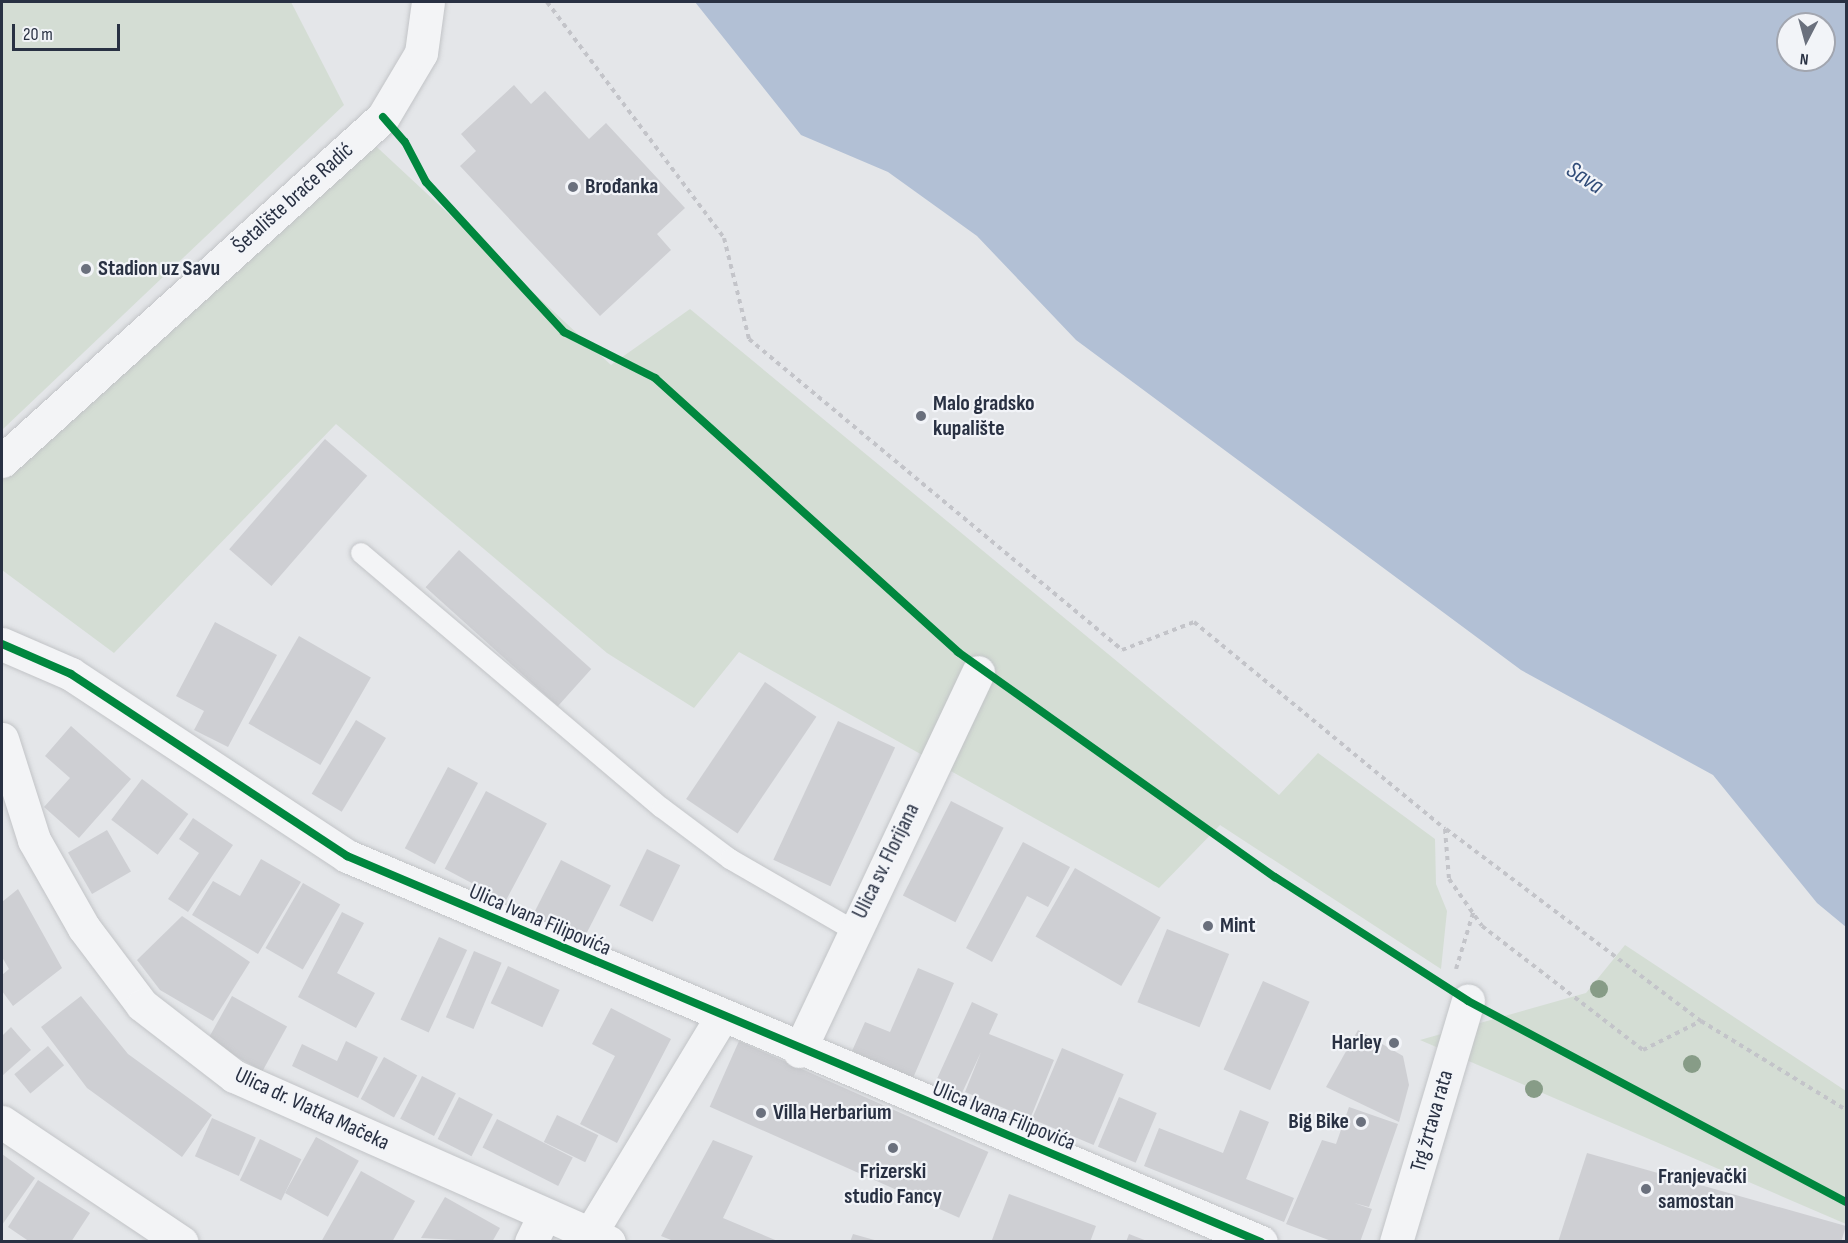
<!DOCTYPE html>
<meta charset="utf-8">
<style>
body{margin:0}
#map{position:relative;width:1848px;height:1243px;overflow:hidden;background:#e4e6e9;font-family:"Sofia Sans Condensed",sans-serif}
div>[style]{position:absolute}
.green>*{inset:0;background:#d4ddd4}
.water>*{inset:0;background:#b2c0d5}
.building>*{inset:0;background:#cecfd3;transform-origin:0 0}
.path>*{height:4px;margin-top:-2px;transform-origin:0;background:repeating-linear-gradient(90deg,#c3c4c9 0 4.5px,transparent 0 9px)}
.roads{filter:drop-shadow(0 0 2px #c2c4c7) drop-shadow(0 0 2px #c2c4c7)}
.lane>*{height:20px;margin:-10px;padding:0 10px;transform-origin:10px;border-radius:10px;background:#f3f4f6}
.street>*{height:33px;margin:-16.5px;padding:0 16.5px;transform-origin:16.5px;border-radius:16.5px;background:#f3f4f6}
.cycleway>*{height:8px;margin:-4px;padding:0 4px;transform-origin:4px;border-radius:4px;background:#00873e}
.trees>*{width:18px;height:18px;margin:-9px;border-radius:50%;background:#879c87}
.dots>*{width:16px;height:16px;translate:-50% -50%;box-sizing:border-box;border:3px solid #f2f4f8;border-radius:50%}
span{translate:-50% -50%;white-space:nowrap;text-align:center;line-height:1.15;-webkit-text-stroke:4.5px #f2f4f8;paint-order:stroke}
.poi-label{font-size:22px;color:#293143;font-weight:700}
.left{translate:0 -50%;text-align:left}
.right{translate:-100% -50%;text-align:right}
.street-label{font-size:22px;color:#293143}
.water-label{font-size:24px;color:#324d79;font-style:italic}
.frame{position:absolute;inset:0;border:3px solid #293143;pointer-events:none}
.north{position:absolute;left:1776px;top:12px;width:60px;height:60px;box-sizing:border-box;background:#f2f4f8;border:2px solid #a2a6b0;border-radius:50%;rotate:186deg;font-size:16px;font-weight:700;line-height:24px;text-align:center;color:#293143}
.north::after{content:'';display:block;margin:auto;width:21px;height:27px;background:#6a707d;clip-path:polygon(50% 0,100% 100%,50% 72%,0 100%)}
.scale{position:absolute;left:12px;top:24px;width:108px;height:27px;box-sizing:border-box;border:3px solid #293143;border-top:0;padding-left:8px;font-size:18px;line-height:21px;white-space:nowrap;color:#293143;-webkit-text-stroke:4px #f2f4f8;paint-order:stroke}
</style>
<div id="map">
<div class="green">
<i style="clip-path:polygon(2px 2px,291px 2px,344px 105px,2px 430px)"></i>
<i style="clip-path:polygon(365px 136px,611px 365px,690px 309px,1279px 795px,1318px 753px,1435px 839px,1436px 884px,1447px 911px,1441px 969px,1220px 825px,1159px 888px,739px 652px,694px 708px,607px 653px,336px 424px,114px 653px,2px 570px,2px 478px)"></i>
<i style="clip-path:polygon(1625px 945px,1846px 1091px,1846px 1224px,1420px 1040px,1586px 993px)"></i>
</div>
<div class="water">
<i style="clip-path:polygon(evenodd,695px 2px,1846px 2px,1846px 927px,1817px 903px,1713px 775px,1521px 670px,1076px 340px,977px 236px,888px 172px,801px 135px,695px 2px,1788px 24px,1824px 24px,1824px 60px,1788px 60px,1788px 24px)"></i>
</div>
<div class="building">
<i style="clip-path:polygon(514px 85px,531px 104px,545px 91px,589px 139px,606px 123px,685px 208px,657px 234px,671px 250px,600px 316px,460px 166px,476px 151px,461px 134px)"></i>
<i style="left:325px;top:439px;width:56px;height:146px;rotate:41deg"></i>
<i style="left:459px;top:550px;width:178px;height:50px;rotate:42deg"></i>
<i style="clip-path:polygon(215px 622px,277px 655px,228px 747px,194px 730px,204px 711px,176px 696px)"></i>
<i style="left:299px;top:636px;width:83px;height:101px;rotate:30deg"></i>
<i style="left:765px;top:682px;width:62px;height:141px;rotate:34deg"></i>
<i style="left:356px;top:720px;width:35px;height:86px;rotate:31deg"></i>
<i style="left:838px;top:721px;width:63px;height:153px;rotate:25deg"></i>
<i style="clip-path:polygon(71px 726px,131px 779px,79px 838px,44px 807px,70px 778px,45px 756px)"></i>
<i style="left:448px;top:767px;width:34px;height:92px;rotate:28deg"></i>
<i style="left:142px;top:779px;width:58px;height:51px;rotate:37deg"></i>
<i style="left:486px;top:791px;width:69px;height:88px;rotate:28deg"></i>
<i style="left:951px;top:801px;width:59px;height:106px;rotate:27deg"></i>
<i style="clip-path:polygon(193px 818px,233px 845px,188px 912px,168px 899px,199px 853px,179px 839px)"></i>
<i style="left:107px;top:830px;width:48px;height:45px;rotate:60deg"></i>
<i style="clip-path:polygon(1023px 842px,1070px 867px,1048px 907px,1027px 896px,992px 962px,966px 948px)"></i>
<i style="left:647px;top:849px;width:37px;height:63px;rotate:26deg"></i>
<i style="clip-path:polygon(261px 859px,301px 882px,258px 954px,192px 915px,213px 881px,240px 896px)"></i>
<i style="left:561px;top:860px;width:56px;height:64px;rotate:27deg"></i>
<i style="left:1075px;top:868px;width:99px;height:79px;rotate:30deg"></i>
<i style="left:303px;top:883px;width:43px;height:75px;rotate:30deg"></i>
<i style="clip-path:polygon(18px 889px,62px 968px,13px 1006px,2px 991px,2px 975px,9px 969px,2px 957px,2px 902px)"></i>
<i style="clip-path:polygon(342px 912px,364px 923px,337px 973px,375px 993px,356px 1028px,298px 997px)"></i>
<i style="clip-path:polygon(182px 916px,250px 962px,213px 1021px,160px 990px,137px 960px)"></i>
<i style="left:1167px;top:929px;width:67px;height:79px;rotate:22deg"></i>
<i style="left:439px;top:937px;width:31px;height:91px;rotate:25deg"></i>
<i style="left:474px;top:951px;width:30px;height:72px;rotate:23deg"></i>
<i style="left:508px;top:966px;width:57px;height:41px;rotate:25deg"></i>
<i style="clip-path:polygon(918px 968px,954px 983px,913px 1078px,852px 1051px,865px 1022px,890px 1032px)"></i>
<i style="left:1263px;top:981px;width:51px;height:97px;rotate:24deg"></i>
<i style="clip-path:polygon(81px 996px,128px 1054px,212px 1115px,182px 1157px,87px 1088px,41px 1027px)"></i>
<i style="left:232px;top:996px;width:63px;height:51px;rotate:29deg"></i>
<i style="clip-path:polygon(972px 1002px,998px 1014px,989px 1034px,1054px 1060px,1030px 1119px,965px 1092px,981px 1052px,962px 1093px,936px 1081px)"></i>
<i style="clip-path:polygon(611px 1008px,671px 1039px,617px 1143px,580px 1124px,615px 1056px,592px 1044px)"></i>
<i style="clip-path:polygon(11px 1027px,31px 1050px,2px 1076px,2px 1036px)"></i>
<i style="clip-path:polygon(1358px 1030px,1403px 1056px,1409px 1085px,1399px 1122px,1326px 1087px)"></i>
<i style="clip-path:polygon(346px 1041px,378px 1057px,358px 1098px,292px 1066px,302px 1044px,337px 1061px)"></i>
<i style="left:739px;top:1041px;width:273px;height:72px;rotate:24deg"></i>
<i style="left:48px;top:1046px;width:25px;height:44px;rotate:50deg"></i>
<i style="left:1062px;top:1048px;width:67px;height:77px;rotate:23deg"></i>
<i style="left:384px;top:1057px;width:38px;height:48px;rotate:29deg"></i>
<i style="left:422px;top:1076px;width:38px;height:48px;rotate:27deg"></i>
<i style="left:459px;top:1097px;width:38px;height:47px;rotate:27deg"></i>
<i style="left:1119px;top:1097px;width:41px;height:54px;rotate:23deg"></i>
<i style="clip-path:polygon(1349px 1107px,1398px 1124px,1369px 1207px,1354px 1203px,1372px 1209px,1360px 1242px,1334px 1242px,1286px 1224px,1322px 1140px,1336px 1144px)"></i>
<i style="clip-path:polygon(1240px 1110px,1269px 1122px,1246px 1179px,1294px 1198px,1284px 1222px,1144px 1166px,1159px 1128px,1223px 1153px)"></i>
<i style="left:557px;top:1115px;width:46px;height:30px;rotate:26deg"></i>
<i style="left:212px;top:1118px;width:48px;height:42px;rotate:24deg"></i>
<i style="left:497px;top:1119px;width:85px;height:32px;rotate:27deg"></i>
<i style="left:316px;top:1137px;width:49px;height:64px;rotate:29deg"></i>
<i style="left:260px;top:1139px;width:46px;height:46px;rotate:26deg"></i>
<i style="clip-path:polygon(713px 1140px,753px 1156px,723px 1218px,780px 1242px,676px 1242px,661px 1236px)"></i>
<i style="clip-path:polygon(1587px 1153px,1846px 1226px,1841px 1242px,1558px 1242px)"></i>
<i style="clip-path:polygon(2px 1154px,35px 1178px,2px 1225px)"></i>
<i style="clip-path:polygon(361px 1171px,415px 1201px,392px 1242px,321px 1242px)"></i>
<i style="clip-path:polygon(38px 1180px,90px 1213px,71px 1242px,30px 1242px,8px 1227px)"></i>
<i style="clip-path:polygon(1009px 1194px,1096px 1226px,1090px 1242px,992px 1240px)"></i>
<i style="clip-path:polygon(445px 1197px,500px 1228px,492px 1242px,421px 1238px)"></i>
<i style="clip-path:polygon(853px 1234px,878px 1241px,878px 1242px,850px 1242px)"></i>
<i style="clip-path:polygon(1129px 1234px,1147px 1241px,1147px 1242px,1126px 1242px)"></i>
</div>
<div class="path">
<i style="left:547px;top:2px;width:295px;rotate:53.1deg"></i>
<i style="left:724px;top:238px;width:104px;rotate:76.1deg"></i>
<i style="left:749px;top:339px;width:486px;rotate:39.8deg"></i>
<i style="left:1122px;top:650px;width:77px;rotate:-21.3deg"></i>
<i style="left:1194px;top:622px;width:325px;rotate:39.5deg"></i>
<i style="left:1445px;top:829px;width:50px;rotate:85.4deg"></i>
<i style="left:1449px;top:879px;width:57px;rotate:54.9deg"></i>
<i style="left:1482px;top:926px;width:203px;rotate:37.6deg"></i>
<i style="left:1643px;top:1050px;width:65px;rotate:-26.6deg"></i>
<i style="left:1701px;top:1021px;width:170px;rotate:31.5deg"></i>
<i style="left:1446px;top:829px;width:319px;rotate:37deg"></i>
<i style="left:1456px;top:969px;width:59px;rotate:-73.1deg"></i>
</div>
<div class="roads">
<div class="lane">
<i style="left:361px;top:553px;width:394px;rotate:40.3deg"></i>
<i style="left:662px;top:808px;width:85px;rotate:36.9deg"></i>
<i style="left:730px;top:859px;width:142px;rotate:30deg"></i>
</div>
<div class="street">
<i style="left:2px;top:461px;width:513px;rotate:-42.08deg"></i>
<i style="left:383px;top:117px;width:74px;rotate:-59.3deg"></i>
<i style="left:421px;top:53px;width:51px;rotate:-82.2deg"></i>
<i style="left:2px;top:644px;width:75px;rotate:23.5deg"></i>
<i style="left:71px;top:674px;width:331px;rotate:33.4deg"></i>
<i style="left:347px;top:856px;width:992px;rotate:22.9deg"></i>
<i style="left:2px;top:739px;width:106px;rotate:72.4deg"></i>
<i style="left:34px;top:840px;width:101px;rotate:60.4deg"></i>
<i style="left:84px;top:928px;width:96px;rotate:53deg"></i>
<i style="left:142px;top:1005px;width:116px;rotate:37.7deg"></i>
<i style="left:234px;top:1076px;width:410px;rotate:23.9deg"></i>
<i style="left:799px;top:1051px;width:419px;rotate:-64.7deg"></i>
<i style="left:2px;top:1122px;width:216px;rotate:33.8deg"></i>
<i style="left:590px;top:1234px;width:253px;rotate:-58.8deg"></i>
<i style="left:531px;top:1242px;width:30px;rotate:-64deg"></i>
<i style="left:1396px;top:1242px;width:252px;rotate:-73.4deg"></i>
</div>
</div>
<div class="cycleway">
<i style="left:383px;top:117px;width:33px;rotate:49deg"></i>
<i style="left:405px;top:142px;width:45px;rotate:62.3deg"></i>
<i style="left:426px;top:182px;width:204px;rotate:47.4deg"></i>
<i style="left:564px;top:332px;width:102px;rotate:26.8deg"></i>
<i style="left:655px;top:378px;width:409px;rotate:42.1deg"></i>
<i style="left:958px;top:652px;width:389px;rotate:35.4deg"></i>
<i style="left:1275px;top:877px;width:229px;rotate:32.7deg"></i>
<i style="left:1468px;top:1001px;width:428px;rotate:28deg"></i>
<i style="left:2px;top:644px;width:75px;rotate:23.5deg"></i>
<i style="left:71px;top:674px;width:331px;rotate:33.4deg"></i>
<i style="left:347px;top:856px;width:992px;rotate:22.9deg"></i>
</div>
<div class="trees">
<i style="left:1599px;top:989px"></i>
<i style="left:1692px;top:1064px"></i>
<i style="left:1534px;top:1089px"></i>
</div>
<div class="dots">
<i style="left:573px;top:187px;background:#6a707d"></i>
<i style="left:86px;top:269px;background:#6a707d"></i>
<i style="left:921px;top:416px;background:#6a707d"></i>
<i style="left:1208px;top:926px;background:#6a707d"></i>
<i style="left:1394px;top:1043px;background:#6a707d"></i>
<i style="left:761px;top:1113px;background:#6a707d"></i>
<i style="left:1361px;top:1122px;background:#6a707d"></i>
<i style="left:893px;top:1148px;background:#6a707d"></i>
<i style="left:1646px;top:1189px;background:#6a707d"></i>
</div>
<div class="poi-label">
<span class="left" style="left:585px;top:187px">Brođanka</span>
<span class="left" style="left:98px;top:269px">Stadion uz Savu</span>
<span class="left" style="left:933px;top:416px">Malo gradsko<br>kupalište</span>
<span class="left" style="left:1220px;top:926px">Mint</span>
<span class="right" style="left:1382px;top:1043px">Harley</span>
<span class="left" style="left:773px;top:1113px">Villa Herbarium</span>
<span class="right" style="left:1349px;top:1122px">Big Bike</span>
<span style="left:893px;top:1184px">Frizerski<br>studio Fancy</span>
<span class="left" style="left:1658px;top:1189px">Franjevački<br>samostan</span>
</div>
<div class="street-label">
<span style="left:293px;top:198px;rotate:-42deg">Šetalište braće Radić</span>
<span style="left:886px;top:861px;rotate:-64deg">Ulica sv. Florijana</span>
<span style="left:540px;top:920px;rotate:23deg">Ulica Ivana Filipovića</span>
<span style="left:312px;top:1109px;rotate:25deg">Ulica dr. Vlatka Mačeka</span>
<span style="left:1004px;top:1116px;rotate:22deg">Ulica Ivana Filipovića</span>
<span style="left:1432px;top:1121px;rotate:-74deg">Trg žrtava rata</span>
</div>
<div class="water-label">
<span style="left:1585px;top:178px;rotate:33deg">Sava</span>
</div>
<div class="frame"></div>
<div class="north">N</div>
<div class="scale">20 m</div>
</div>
